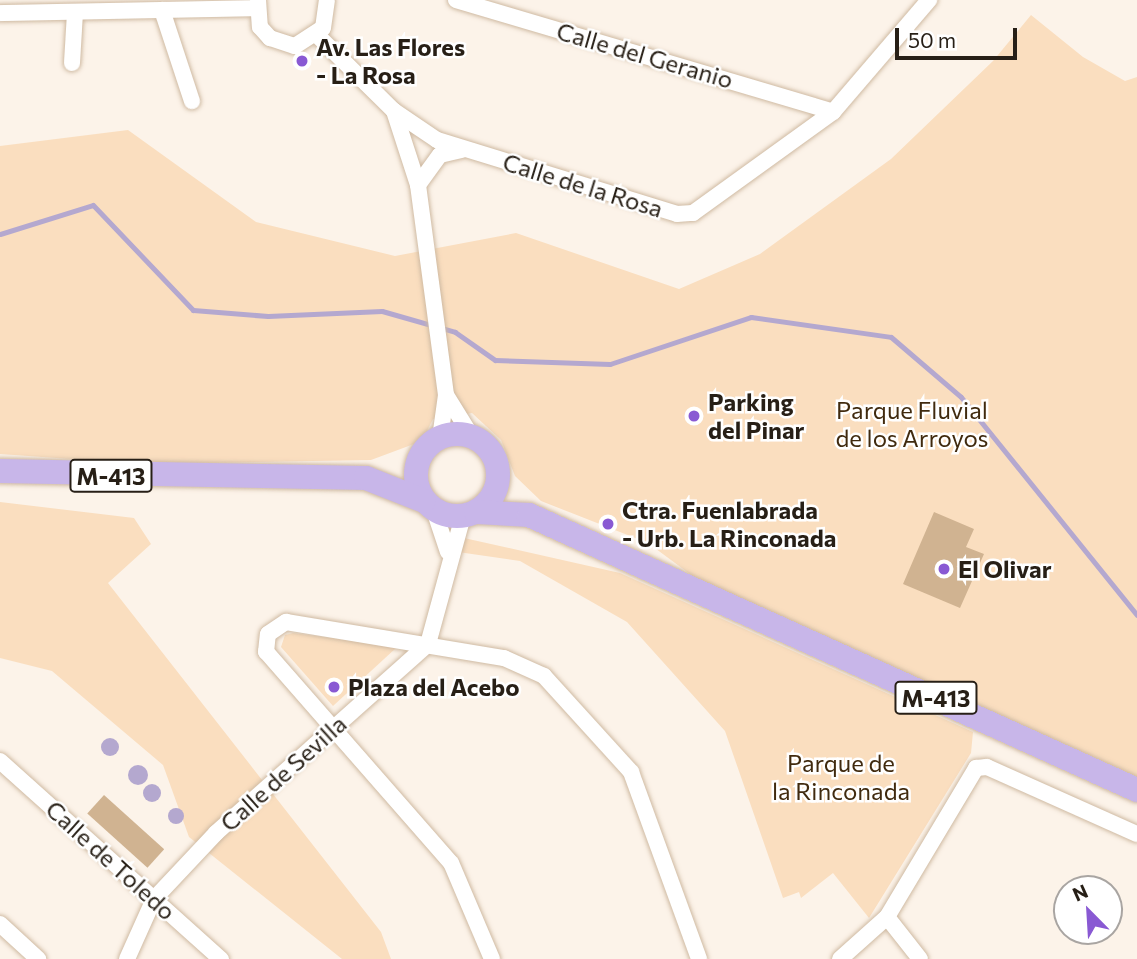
<!DOCTYPE html>
<style>
body{margin:0}
#map{position:relative;width:1137px;height:959px;overflow:hidden;background:#fcf3e9;font-family:Commissioner,sans-serif}
div>[style]{position:absolute}
.green>*{inset:0;background:#fadebf}
.water>*{inset:0;background:#b4a8cf}
.round{border-radius:50%}
.stream>*{height:5px;margin:-2.5px;padding:0 2.5px;transform-origin:2.5px;border-radius:2.5px;background:#b4a8cf}
.building>*{inset:0;background:#d0b391;transform-origin:0 0}
.roads{filter:drop-shadow(0 0 2px #cfbaa2) drop-shadow(0 0 2px #cfbaa2)}
.minor>*{height:16px;margin:-8px;padding:0 8px;transform-origin:8px;border-radius:8px;background:#fff}
.primary>*{height:24px;margin:-12px;padding:0 12px;transform-origin:12px;border-radius:12px;background:#c8b6e9}
.primary>.ring{margin:-12px;padding:0;box-sizing:content-box;background:none;border:24px solid #c8b6e9;border-radius:50%}
.dots>*{width:19px;height:19px;translate:-50% -50%;box-sizing:border-box;border:4px solid #fff;border-radius:50%}
span{translate:-50% -50%;white-space:nowrap;text-align:center;line-height:1.15;-webkit-text-stroke:5px #fff;paint-order:stroke}
.shield-label span{padding:2px 5px;background:#fff;border:2px solid;border-radius:5px;-webkit-text-stroke-width:0}
.shield-label{font-size:23px;color:#271f16;font-weight:700}
.poi-label{font-size:24px;color:#271f16;font-weight:700}
.left{translate:0 -50%;text-align:left}
.street-label{font-size:24px;color:#271f16}
.park-label{font-size:24px;color:#402a0e}
.north{position:absolute;left:1053px;top:875px;width:70px;height:70px;box-sizing:border-box;background:#fff;border:2px solid #a9a5a2;border-radius:50%;rotate:336deg;font-size:19px;font-weight:700;line-height:28px;text-align:center;color:#271f16}
.north::after{content:'';display:block;margin:auto;width:24px;height:32px;background:#8959d3;clip-path:polygon(50% 0,100% 100%,50% 72%,0 100%)}
.scale{position:absolute;left:895px;top:28px;width:122px;height:32px;box-sizing:border-box;border:4px solid #271f16;border-top:0;padding-left:9px;font-size:21px;line-height:24px;white-space:nowrap;color:#271f16;-webkit-text-stroke:5px #fff;paint-order:stroke}
</style>
<div id="map">
<div class="green">
<i style="clip-path:polygon(1031px 15px,1083px 57px,1125px 81px,1137px 77px,1137px 777px,694px 577px,648px 543px,541px 501px,515px 476px,501px 440px,472px 413px,433px 419px,422px 441px,371px 460px,142px 464px,0 454px,0 146px,128px 130px,256px 222px,395px 256px,516px 233px,679px 289px,760px 254px,891px 159px,993px 61px)"></i>
<i style="clip-path:polygon(0 502px,134px 518px,151px 544px,108px 583px,381px 932px,391px 959px,342px 959px,189px 837px,163px 765px,52px 671px,0 658px)"></i>
<i style="clip-path:polygon(464px 538px,620px 573px,973px 732px,971px 753px,869px 918px,833px 873px,801px 898px,799px 892px,783px 898px,725px 731px,627px 622px,520px 561px,458px 552px)"></i>
<i style="clip-path:polygon(293px 633px,393px 646px,396px 648px,333px 706px,281px 647px,285px 635px)"></i>
</div>
<div class="water">
<i class="round" style="left:101px;top:738px;width:18px;height:18px"></i>
<i class="round" style="left:128px;top:765px;width:20px;height:20px"></i>
<i class="round" style="left:143px;top:784px;width:18px;height:18px"></i>
<i class="round" style="left:168px;top:808px;width:16px;height:16px"></i>
</div>
<div class="stream">
<i style="left:0;top:234px;width:97px;rotate:-17.3deg"></i>
<i style="left:93px;top:205px;width:145px;rotate:46.4deg"></i>
<i style="left:193px;top:310px;width:75px;rotate:4.6deg"></i>
<i style="left:268px;top:316px;width:114px;rotate:-2.5deg"></i>
<i style="left:382px;top:311px;width:76px;rotate:16deg"></i>
<i style="left:455px;top:332px;width:49px;rotate:35deg"></i>
<i style="left:495px;top:360px;width:115px;rotate:2deg"></i>
<i style="left:610px;top:364px;width:149px;rotate:-18.4deg"></i>
<i style="left:751px;top:317px;width:141px;rotate:8.1deg"></i>
<i style="left:891px;top:337px;width:92px;rotate:40.6deg"></i>
<i style="left:961px;top:397px;width:280px;rotate:51.1deg"></i>
</div>
<div class="building">
<i style="clip-path:polygon(934px 512px,974px 529px,966px 547px,984px 554px,960px 608px,903px 584px)"></i>
<i style="left:104px;top:795px;width:81px;height:25px;rotate:42deg"></i>
</div>
<div class="roads">
<div class="minor">
<i style="left:258px;top:0;width:27px;rotate:86deg"></i>
<i style="left:260px;top:27px;width:15px;rotate:48deg"></i>
<i style="left:270px;top:38px;width:26px;rotate:18deg"></i>
<i style="left:295px;top:46px;width:33px;rotate:-33deg"></i>
<i style="left:323px;top:28px;width:28px;rotate:-82deg"></i>
<i style="left:456px;top:0;width:393px;rotate:16.5deg"></i>
<i style="left:162px;top:10px;width:96px;rotate:71.8deg"></i>
<i style="left:0;top:13px;width:256px;rotate:-1.1deg"></i>
<i style="left:317px;top:35px;width:108px;rotate:44.6deg"></i>
<i style="left:394px;top:111px;width:78px;rotate:72deg"></i>
<i style="left:418px;top:185px;width:212px;rotate:82.4deg"></i>
<i style="left:446px;top:395px;width:43px;rotate:97.9deg"></i>
<i style="left:72px;top:63px;width:51px;rotate:-86.6deg"></i>
<i style="left:394px;top:111px;width:52px;rotate:34deg"></i>
<i style="left:437px;top:140px;width:251px;rotate:17.1deg"></i>
<i style="left:677px;top:214px;width:16px;rotate:-4deg"></i>
<i style="left:693px;top:213px;width:173px;rotate:-35.8deg"></i>
<i style="left:833px;top:112px;width:148px;rotate:-49.4deg"></i>
<i style="left:418px;top:185px;width:37px;rotate:-54deg"></i>
<i style="left:440px;top:155px;width:22px;rotate:-13deg"></i>
<i style="left:446px;top:395px;width:49px;rotate:58.2deg"></i>
<i style="left:434px;top:510px;width:44px;rotate:71.6deg"></i>
<i style="left:0;top:761px;width:297px;rotate:41.9deg"></i>
<i style="left:887px;top:917px;width:53px;rotate:51.8deg"></i>
<i style="left:0;top:924px;width:52px;rotate:42.6deg"></i>
<i style="left:127px;top:959px;width:66px;rotate:-65.8deg"></i>
<i style="left:154px;top:899px;width:91px;rotate:-46.8deg"></i>
<i style="left:216px;top:833px;width:284px;rotate:-41.7deg"></i>
<i style="left:428px;top:644px;width:133px;rotate:-74.7deg"></i>
<i style="left:492px;top:959px;width:104px;rotate:-113.1deg"></i>
<i style="left:451px;top:863px;width:281px;rotate:-131.2deg"></i>
<i style="left:266px;top:652px;width:18px;rotate:-84deg"></i>
<i style="left:268px;top:634px;width:22px;rotate:-34deg"></i>
<i style="left:286px;top:622px;width:221px;rotate:9.4deg"></i>
<i style="left:504px;top:658px;width:44px;rotate:24.2deg"></i>
<i style="left:544px;top:676px;width:130px;rotate:47.8deg"></i>
<i style="left:631px;top:772px;width:199px;rotate:70deg"></i>
<i style="left:840px;top:959px;width:63px;rotate:-41.8deg"></i>
<i style="left:887px;top:917px;width:174px;rotate:-59.1deg"></i>
<i style="left:976px;top:768px;width:11px;rotate:-5deg"></i>
<i style="left:987px;top:767px;width:164px;rotate:24.1deg"></i>
</div>
<div class="primary">
<i class="ring" style="left:416px;top:434px;width:58px;height:58px"></i>
<i style="left:0;top:471px;width:366px;rotate:1.1deg"></i>
<i style="left:366px;top:478px;width:62px;rotate:21.6deg"></i>
<i style="left:476px;top:512px;width:53px;rotate:3.2deg"></i>
<i style="left:529px;top:515px;width:667px;rotate:24.34deg"></i>
</div>
</div>
<div class="dots">
<i style="left:302px;top:61px;background:#8959d3"></i>
<i style="left:694px;top:416px;background:#8959d3"></i>
<i style="left:608px;top:524px;background:#8959d3"></i>
<i style="left:944px;top:569px;background:#8959d3"></i>
<i style="left:334px;top:687px;background:#8959d3"></i>
</div>
<div class="shield-label">
<span style="left:111px;top:476px">M-413</span>
<span style="left:936px;top:698px">M-413</span>
</div>
<div class="poi-label">
<span class="left" style="left:316px;top:61px">Av. Las Flores<br>- La Rosa</span>
<span class="left" style="left:708px;top:416px">Parking<br>del Pinar</span>
<span class="left" style="left:622px;top:524px">Ctra. Fuenlabrada<br>- Urb. La Rinconada</span>
<span class="left" style="left:958px;top:569px">El Olivar</span>
<span class="left" style="left:348px;top:687px">Plaza del Acebo</span>
</div>
<div class="street-label">
<span style="left:645px;top:55px;rotate:16deg">Calle del Geranio</span>
<span style="left:583px;top:185px;rotate:17deg">Calle de la Rosa</span>
<span style="left:283px;top:773px;rotate:-42deg">Calle de Sevilla</span>
<span style="left:111px;top:860px;rotate:42deg">Calle de Toledo</span>
</div>
<div class="park-label">
<span style="left:912px;top:424px">Parque Fluvial<br>de los Arroyos</span>
<span style="left:841px;top:777px">Parque de<br>la Rinconada</span>
</div>
<div class="north">N</div>
<div class="scale">50 m</div>
</div>
